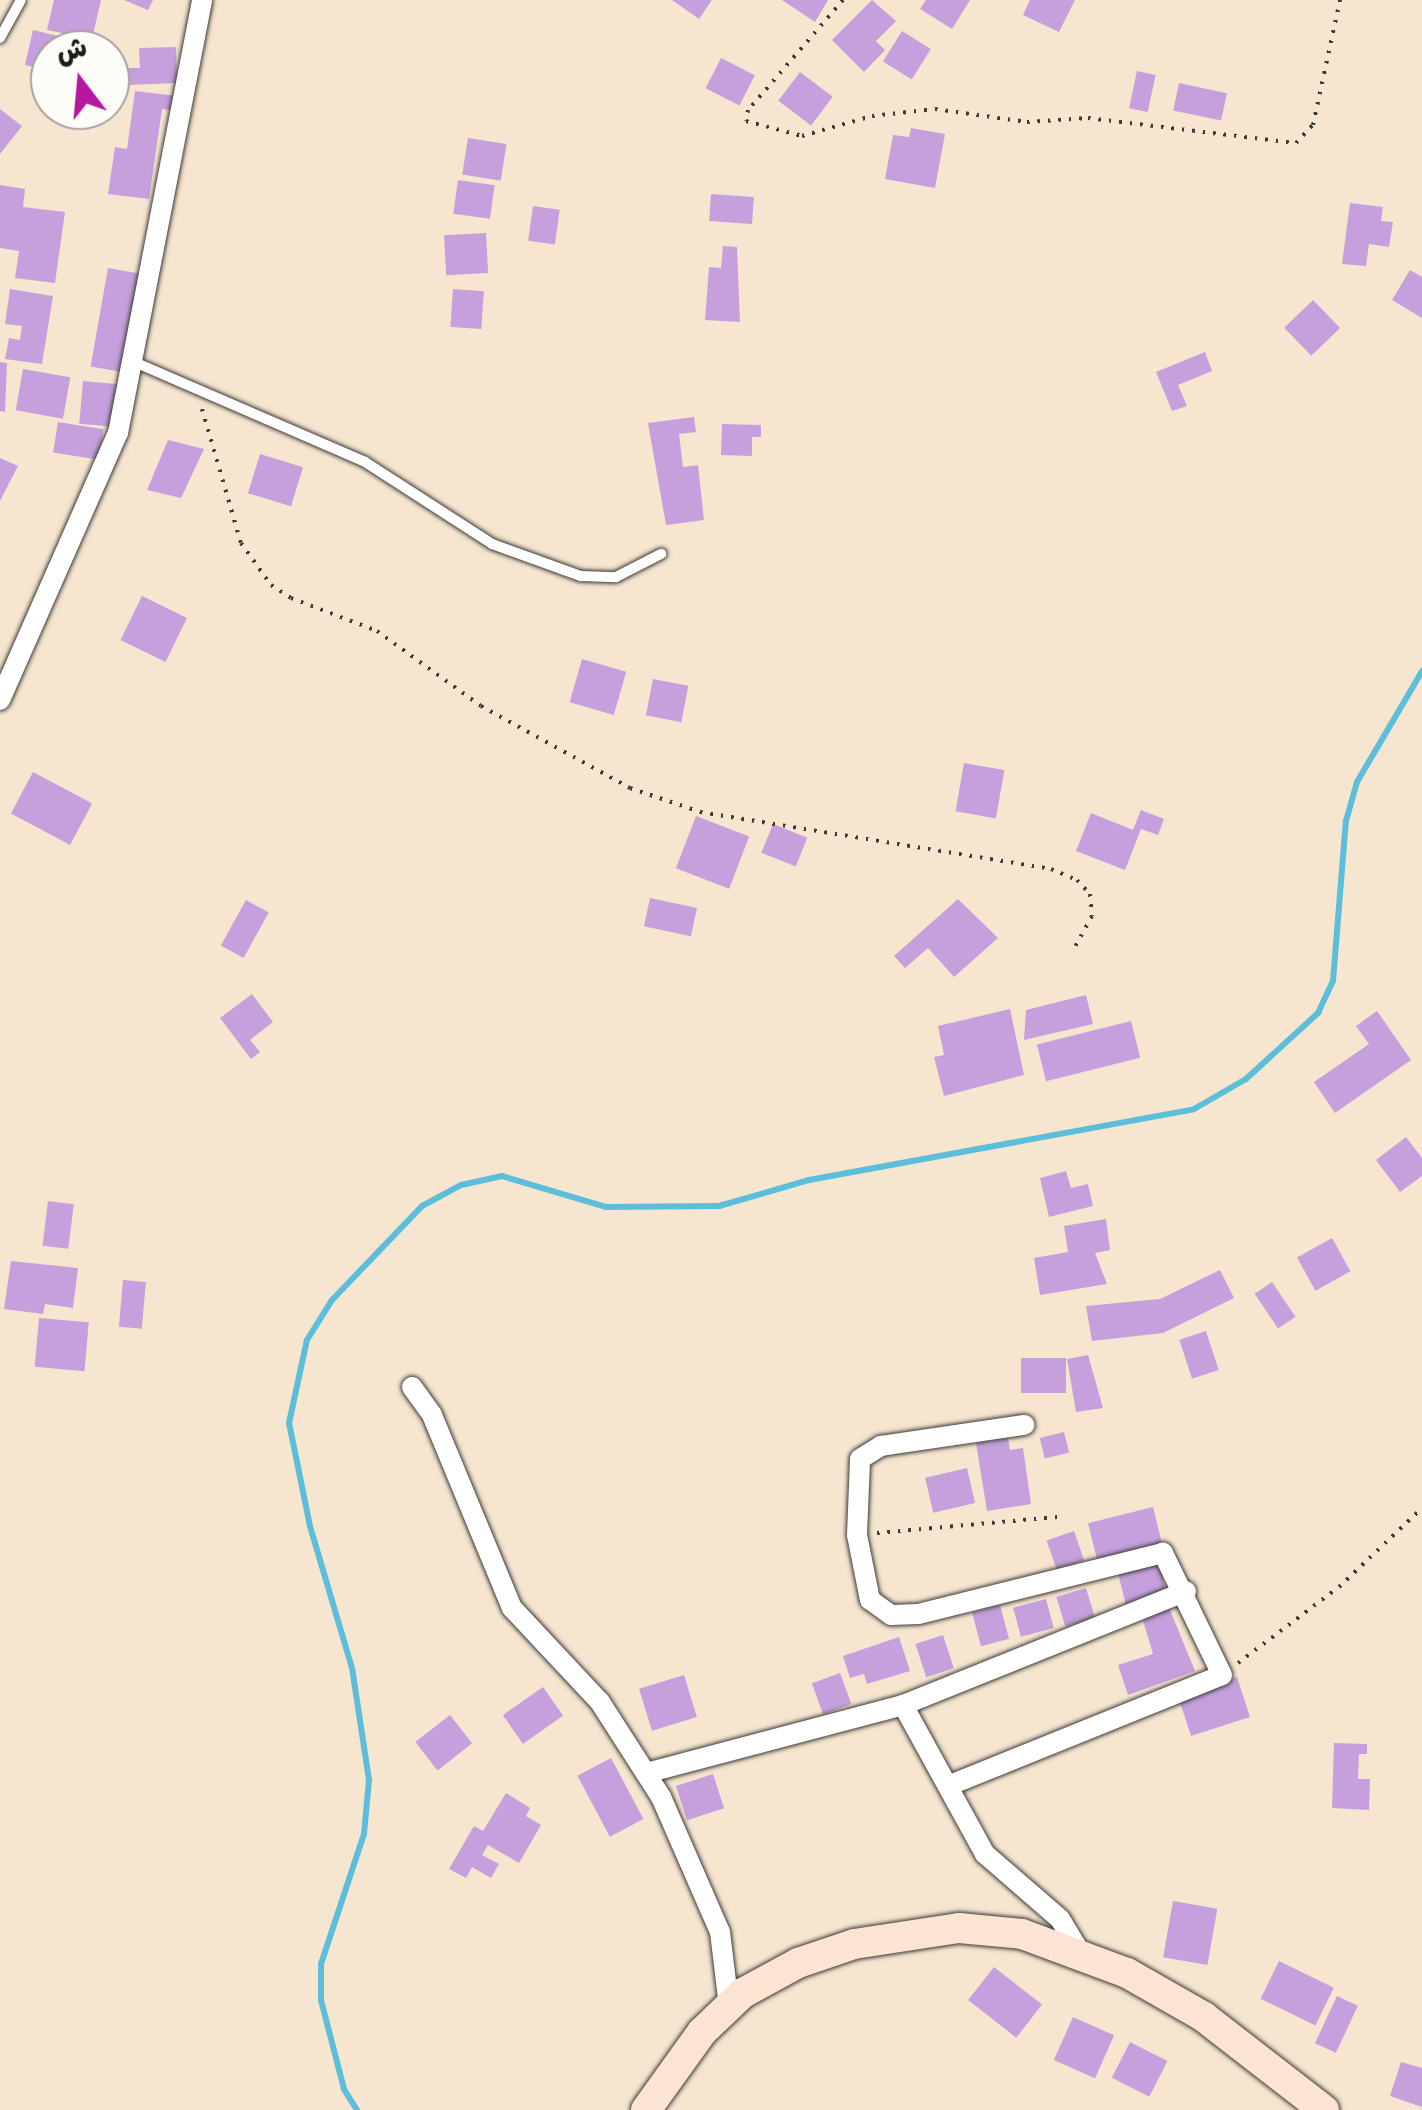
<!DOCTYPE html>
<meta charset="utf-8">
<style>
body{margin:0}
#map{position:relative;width:1422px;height:2110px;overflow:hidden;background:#f6e6d0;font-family:"Indie Flower","Playpen Sans Arabic",sans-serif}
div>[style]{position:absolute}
.stream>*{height:6px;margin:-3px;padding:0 3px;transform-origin:3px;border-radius:3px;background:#5cbeda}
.building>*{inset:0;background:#c5a0dc;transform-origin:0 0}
.path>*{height:4px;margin-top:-2px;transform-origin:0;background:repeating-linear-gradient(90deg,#3d3a37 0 2.5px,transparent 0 10.5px)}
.roads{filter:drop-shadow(0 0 2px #3d3a37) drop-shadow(0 0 2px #3d3a37)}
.lane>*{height:10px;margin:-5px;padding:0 5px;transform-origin:5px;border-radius:5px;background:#fff}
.street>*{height:20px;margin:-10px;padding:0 10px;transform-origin:10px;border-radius:10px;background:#fff}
.secondary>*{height:30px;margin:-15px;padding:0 15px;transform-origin:15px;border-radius:15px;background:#fde3d1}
span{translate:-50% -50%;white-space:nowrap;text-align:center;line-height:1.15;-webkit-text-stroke:8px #fdfcf7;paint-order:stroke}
.north{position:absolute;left:30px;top:30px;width:100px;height:100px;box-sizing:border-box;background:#fdfcf7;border:2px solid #a3a29f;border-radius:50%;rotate:344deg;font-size:28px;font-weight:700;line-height:40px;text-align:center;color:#1c1c1c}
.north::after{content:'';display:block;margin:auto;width:35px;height:45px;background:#b5179e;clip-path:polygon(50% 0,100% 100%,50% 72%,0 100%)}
</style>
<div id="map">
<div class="stream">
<i style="left:357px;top:2110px;width:25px;rotate:-122deg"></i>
<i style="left:344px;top:2089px;width:92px;rotate:-104.5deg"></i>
<i style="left:321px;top:2000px;width:36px;rotate:-90deg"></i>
<i style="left:321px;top:1964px;width:137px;rotate:-71.7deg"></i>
<i style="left:364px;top:1834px;width:54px;rotate:-84.7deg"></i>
<i style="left:369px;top:1780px;width:113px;rotate:-98.6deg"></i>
<i style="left:352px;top:1668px;width:148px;rotate:-106.5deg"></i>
<i style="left:310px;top:1526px;width:105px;rotate:-101.5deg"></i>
<i style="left:289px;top:1423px;width:85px;rotate:-77.8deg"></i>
<i style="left:307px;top:1340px;width:47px;rotate:-58deg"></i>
<i style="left:332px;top:1300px;width:130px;rotate:-46.2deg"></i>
<i style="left:422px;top:1206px;width:44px;rotate:-28.3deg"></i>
<i style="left:461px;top:1185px;width:42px;rotate:-12.4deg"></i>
<i style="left:502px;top:1176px;width:109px;rotate:16.6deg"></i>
<i style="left:606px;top:1207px;width:113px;rotate:-0.5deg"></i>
<i style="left:719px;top:1206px;width:94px;rotate:-16.1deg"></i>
<i style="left:809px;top:1180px;width:391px;rotate:-10.4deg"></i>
<i style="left:1194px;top:1109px;width:60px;rotate:-30deg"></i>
<i style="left:1246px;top:1079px;width:98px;rotate:-42.5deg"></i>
<i style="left:1318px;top:1013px;width:35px;rotate:-65deg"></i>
<i style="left:1333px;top:981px;width:161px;rotate:-85.4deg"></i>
<i style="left:1346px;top:821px;width:41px;rotate:-74.2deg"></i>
<i style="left:1357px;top:782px;width:129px;rotate:-59.6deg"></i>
</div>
<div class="building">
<i style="clip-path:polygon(54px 0,101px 0,92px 39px,47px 30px)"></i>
<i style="clip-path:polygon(124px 0,153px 0,148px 10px)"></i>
<i style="clip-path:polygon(672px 0,712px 0,699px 19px)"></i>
<i style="clip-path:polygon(782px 0,828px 0,815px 22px)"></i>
<i style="clip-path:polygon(872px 0,896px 21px,876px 41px,885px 50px,864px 72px,832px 40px)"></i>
<i style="clip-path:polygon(926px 0,970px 0,952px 29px,920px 9px)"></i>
<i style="clip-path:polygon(1030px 0,1075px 0,1059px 32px,1023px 15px)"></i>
<i style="clip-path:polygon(33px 30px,70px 39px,68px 50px,50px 50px,50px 71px,25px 65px)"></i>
<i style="left:902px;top:31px;width:34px;height:36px;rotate:32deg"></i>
<i style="clip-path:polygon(176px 47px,177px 83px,128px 85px,127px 68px,140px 68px,139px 48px)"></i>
<i style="left:721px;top:58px;width:38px;height:34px;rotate:27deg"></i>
<i style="left:1137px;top:71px;width:19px;height:38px;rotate:12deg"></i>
<i style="left:800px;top:72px;width:41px;height:36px;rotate:37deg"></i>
<i style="left:1179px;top:83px;width:49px;height:28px;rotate:12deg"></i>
<i style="clip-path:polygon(135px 91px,177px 96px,175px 111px,162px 109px,149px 199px,108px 194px,115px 147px,127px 149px)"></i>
<i style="clip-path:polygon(0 109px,22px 126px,0 154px)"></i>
<i style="clip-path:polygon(911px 128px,945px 134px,935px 188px,885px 179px,893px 135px,909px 137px)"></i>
<i style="left:468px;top:138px;width:39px;height:37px;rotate:9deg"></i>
<i style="left:458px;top:180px;width:37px;height:34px;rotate:8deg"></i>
<i style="clip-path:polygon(0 185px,25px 189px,23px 207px,65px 212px,55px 283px,15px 278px,19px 251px,0 248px)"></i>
<i style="left:711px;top:194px;width:43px;height:27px;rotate:4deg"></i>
<i style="clip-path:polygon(1350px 203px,1383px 207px,1381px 221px,1393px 222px,1389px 247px,1369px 244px,1366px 266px,1342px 264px)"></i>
<i style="left:533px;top:206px;width:27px;height:35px;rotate:8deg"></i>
<i style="left:486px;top:233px;width:40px;height:42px;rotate:87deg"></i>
<i style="clip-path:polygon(723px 246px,737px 247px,740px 322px,705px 320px,709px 267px,721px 268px)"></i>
<i style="left:108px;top:268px;width:36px;height:100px;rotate:10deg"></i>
<i style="clip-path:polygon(1410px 270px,1422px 277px,1422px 318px,1392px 300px)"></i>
<i style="clip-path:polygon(10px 289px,53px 296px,42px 364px,5px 359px,9px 338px,20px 340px,22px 326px,5px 324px)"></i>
<i style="left:453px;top:289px;width:31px;height:38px;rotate:4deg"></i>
<i style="left:1313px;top:300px;width:39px;height:40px;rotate:46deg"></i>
<i style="clip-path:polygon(1205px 352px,1212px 371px,1178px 385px,1187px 406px,1172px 411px,1156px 372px)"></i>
<i style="clip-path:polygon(0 362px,7px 363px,5px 412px,0 411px)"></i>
<i style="left:23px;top:369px;width:48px;height:42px;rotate:10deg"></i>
<i style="left:83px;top:381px;width:36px;height:43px;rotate:5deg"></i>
<i style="clip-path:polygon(694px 417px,696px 432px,679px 434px,683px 467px,698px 465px,704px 520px,666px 525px,648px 423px)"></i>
<i style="left:58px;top:422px;width:46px;height:31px;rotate:9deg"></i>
<i style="clip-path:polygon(722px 424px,761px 425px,761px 437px,752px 437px,752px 456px,721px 455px)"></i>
<i style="clip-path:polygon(168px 440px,204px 449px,181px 498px,147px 490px)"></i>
<i style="left:260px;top:454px;width:45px;height:41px;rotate:17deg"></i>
<i style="clip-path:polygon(0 458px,18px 466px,0 501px)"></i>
<i style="left:142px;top:596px;width:50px;height:49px;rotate:26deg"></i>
<i style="left:582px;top:659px;width:46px;height:45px;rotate:16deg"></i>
<i style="left:653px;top:679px;width:36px;height:37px;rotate:11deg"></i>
<i style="left:964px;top:763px;width:41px;height:49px;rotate:10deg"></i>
<i style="left:33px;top:772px;width:67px;height:47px;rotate:28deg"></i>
<i style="clip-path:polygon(1141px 810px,1164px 819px,1158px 835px,1141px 829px,1125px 870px,1076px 851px,1091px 813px,1133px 830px)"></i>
<i style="left:696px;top:816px;width:57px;height:56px;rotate:21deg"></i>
<i style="left:773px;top:824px;width:37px;height:31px;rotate:22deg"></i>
<i style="left:650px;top:898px;width:48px;height:29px;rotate:12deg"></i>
<i style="clip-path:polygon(958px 899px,998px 938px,954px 977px,928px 948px,905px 968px,894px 956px)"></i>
<i style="left:246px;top:900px;width:26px;height:52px;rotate:29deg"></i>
<i style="clip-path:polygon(252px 994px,273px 1022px,250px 1040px,260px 1052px,251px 1059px,220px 1018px)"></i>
<i style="clip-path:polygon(1086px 995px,1093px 1024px,1024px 1040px,1026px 1010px)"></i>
<i style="clip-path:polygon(1010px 1009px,1024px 1075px,944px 1096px,934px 1057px,944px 1055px,938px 1026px)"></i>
<i style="clip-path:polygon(1377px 1011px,1411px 1060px,1335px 1113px,1314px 1082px,1369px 1044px,1356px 1026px)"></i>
<i style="left:1131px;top:1021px;width:38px;height:97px;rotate:76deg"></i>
<i style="clip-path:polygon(1406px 1137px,1422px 1158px,1422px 1176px,1400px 1192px,1376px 1160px)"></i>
<i style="clip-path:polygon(1066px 1171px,1071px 1188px,1088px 1184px,1093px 1206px,1049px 1217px,1040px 1178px)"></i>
<i style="left:48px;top:1201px;width:26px;height:45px;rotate:7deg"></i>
<i style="clip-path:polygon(1106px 1219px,1110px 1250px,1095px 1253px,1107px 1284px,1040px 1295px,1034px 1258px,1068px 1252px,1064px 1226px)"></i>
<i style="left:1332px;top:1238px;width:38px;height:40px;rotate:61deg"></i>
<i style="clip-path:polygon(11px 1261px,78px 1268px,73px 1308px,45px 1304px,43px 1314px,4px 1309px)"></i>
<i style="clip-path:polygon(1220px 1270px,1234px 1298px,1163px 1333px,1092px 1341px,1086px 1306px,1160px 1299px)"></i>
<i style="left:123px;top:1280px;width:23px;height:47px;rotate:5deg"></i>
<i style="left:1272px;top:1282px;width:42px;height:21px;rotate:56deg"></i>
<i style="left:39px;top:1318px;width:50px;height:49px;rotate:5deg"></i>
<i style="left:1206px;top:1331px;width:41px;height:28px;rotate:72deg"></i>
<i style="clip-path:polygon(1088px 1355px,1103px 1408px,1076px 1412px,1067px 1359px)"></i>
<i style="left:1021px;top:1358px;width:45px;height:35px"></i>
<i style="left:1064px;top:1432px;width:21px;height:25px;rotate:76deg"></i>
<i style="clip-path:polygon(1008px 1438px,1010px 1450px,1023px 1448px,1031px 1504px,987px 1511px,976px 1443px)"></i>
<i style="left:967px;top:1468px;width:36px;height:43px;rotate:77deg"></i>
<i style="left:1153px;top:1507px;width:37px;height:67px;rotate:76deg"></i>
<i style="left:1074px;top:1531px;width:31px;height:29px;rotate:71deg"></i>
<i style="left:1158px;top:1560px;width:36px;height:42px;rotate:76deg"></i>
<i style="left:1086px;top:1588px;width:31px;height:31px;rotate:73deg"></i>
<i style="left:1046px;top:1599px;width:30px;height:34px;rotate:75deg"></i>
<i style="left:1000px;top:1605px;width:35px;height:29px;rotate:75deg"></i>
<i style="clip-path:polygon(1168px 1605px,1195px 1671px,1128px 1695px,1118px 1665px,1153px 1654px,1141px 1614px)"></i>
<i style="left:943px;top:1635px;width:35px;height:29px;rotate:72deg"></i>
<i style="clip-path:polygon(899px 1637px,910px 1671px,867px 1684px,864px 1674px,850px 1678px,843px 1656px)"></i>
<i style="left:840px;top:1673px;width:33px;height:30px;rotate:70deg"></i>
<i style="left:684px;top:1675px;width:44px;height:47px;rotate:73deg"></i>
<i style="left:1237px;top:1677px;width:42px;height:62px;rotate:72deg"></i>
<i style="left:543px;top:1687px;width:35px;height:49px;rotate:55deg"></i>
<i style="left:450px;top:1715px;width:36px;height:44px;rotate:52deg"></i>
<i style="clip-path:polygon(1334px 1743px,1367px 1744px,1367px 1754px,1359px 1754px,1358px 1779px,1370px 1779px,1369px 1810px,1332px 1808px)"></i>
<i style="left:611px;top:1758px;width:69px;height:38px;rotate:62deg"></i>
<i style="left:713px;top:1774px;width:36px;height:39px;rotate:72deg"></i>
<i style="clip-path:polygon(506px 1793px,530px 1808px,526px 1816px,541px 1825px,519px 1863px,488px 1845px,482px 1855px,499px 1864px,491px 1878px,472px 1867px,466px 1878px,449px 1869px,474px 1826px,483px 1831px)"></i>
<i style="left:1173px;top:1901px;width:45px;height:57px;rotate:10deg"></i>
<i style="left:1279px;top:1961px;width:61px;height:42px;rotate:26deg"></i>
<i style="left:994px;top:1967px;width:61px;height:42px;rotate:38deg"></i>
<i style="left:1337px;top:1996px;width:23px;height:52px;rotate:25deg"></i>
<i style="left:1073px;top:2017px;width:45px;height:47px;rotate:24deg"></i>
<i style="left:1130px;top:2042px;width:42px;height:40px;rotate:27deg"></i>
<i style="clip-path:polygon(1401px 2062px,1422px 2068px,1422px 2107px,1390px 2096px)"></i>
</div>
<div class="path">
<i style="left:843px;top:0;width:145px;rotate:130.8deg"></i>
<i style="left:748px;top:110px;width:11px;rotate:100deg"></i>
<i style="left:746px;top:121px;width:58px;rotate:15deg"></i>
<i style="left:802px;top:136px;width:73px;rotate:-15.9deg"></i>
<i style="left:872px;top:116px;width:63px;rotate:-6.3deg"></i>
<i style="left:935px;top:109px;width:93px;rotate:8deg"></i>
<i style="left:1027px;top:122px;width:61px;rotate:-3.8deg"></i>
<i style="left:1088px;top:118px;width:209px;rotate:6.9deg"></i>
<i style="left:1296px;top:143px;width:25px;rotate:-47deg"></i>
<i style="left:1313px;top:125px;width:128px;rotate:-77.8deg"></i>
<i style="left:202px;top:409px;width:140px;rotate:73.8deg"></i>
<i style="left:241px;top:543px;width:52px;rotate:54.5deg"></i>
<i style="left:271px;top:585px;width:24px;rotate:33deg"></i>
<i style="left:291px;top:598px;width:92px;rotate:21deg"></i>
<i style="left:377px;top:631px;width:128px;rotate:35.8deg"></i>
<i style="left:481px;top:706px;width:170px;rotate:28.8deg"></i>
<i style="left:630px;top:788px;width:74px;rotate:18.9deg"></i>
<i style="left:700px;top:812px;width:356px;rotate:9.2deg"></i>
<i style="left:1051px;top:869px;width:28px;rotate:23deg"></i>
<i style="left:1077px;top:880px;width:19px;rotate:47deg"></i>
<i style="left:1090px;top:894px;width:22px;rotate:85deg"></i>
<i style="left:1092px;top:916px;width:35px;rotate:119deg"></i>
<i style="left:877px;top:1533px;width:181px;rotate:-5.1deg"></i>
<i style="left:1238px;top:1663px;width:126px;rotate:-37deg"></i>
<i style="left:1339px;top:1587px;width:115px;rotate:-43.6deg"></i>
</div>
<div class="roads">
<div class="lane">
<i style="left:0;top:38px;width:43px;rotate:-61.1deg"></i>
<i style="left:132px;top:361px;width:254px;rotate:23.4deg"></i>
<i style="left:365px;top:462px;width:151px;rotate:32.8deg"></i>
<i style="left:492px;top:544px;width:95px;rotate:19.8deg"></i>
<i style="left:581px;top:576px;width:35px;rotate:2deg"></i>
<i style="left:616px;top:577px;width:51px;rotate:-27.1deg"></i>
</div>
<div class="street">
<i style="left:0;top:700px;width:292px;rotate:-66.2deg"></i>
<i style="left:118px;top:433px;width:441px;rotate:-79deg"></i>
<i style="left:412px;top:1387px;width:34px;rotate:54deg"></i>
<i style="left:432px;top:1415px;width:209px;rotate:67.5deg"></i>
<i style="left:512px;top:1608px;width:129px;rotate:46.9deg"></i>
<i style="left:600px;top:1702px;width:113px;rotate:57.3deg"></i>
<i style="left:661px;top:1797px;width:147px;rotate:66.4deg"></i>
<i style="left:720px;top:1932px;width:75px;rotate:83.1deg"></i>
<i style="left:903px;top:1705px;width:305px;rotate:-21.9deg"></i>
<i style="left:646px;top:1773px;width:266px;rotate:-14.8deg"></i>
<i style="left:903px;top:1705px;width:170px;rotate:61.2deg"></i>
<i style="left:985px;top:1854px;width:99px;rotate:40.9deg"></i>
<i style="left:1060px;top:1919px;width:41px;rotate:59deg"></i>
<i style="left:950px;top:1785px;width:293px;rotate:-22deg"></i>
<i style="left:1222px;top:1675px;width:136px;rotate:-115.8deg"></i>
<i style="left:1163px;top:1553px;width:252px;rotate:166deg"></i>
<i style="left:918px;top:1614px;width:27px;rotate:178deg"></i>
<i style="left:891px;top:1615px;width:26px;rotate:-144deg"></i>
<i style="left:870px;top:1600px;width:66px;rotate:-101.3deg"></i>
<i style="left:857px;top:1535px;width:76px;rotate:-87.7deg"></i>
<i style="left:860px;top:1459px;width:25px;rotate:-32deg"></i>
<i style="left:881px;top:1446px;width:145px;rotate:-8.4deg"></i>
</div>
<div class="secondary">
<i style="left:646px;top:2110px;width:96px;rotate:-54.3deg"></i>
<i style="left:702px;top:2032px;width:57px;rotate:-43.6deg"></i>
<i style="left:743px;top:1993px;width:63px;rotate:-28.6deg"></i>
<i style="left:798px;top:1963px;width:59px;rotate:-18.7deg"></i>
<i style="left:854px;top:1944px;width:106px;rotate:-8.7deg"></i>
<i style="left:959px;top:1928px;width:63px;rotate:5.4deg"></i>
<i style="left:1022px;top:1934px;width:112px;rotate:20.4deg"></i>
<i style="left:1127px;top:1973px;width:89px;rotate:29.7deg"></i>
<i style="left:1204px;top:2017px;width:152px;rotate:37.8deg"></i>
</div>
</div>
<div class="north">ش</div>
</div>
